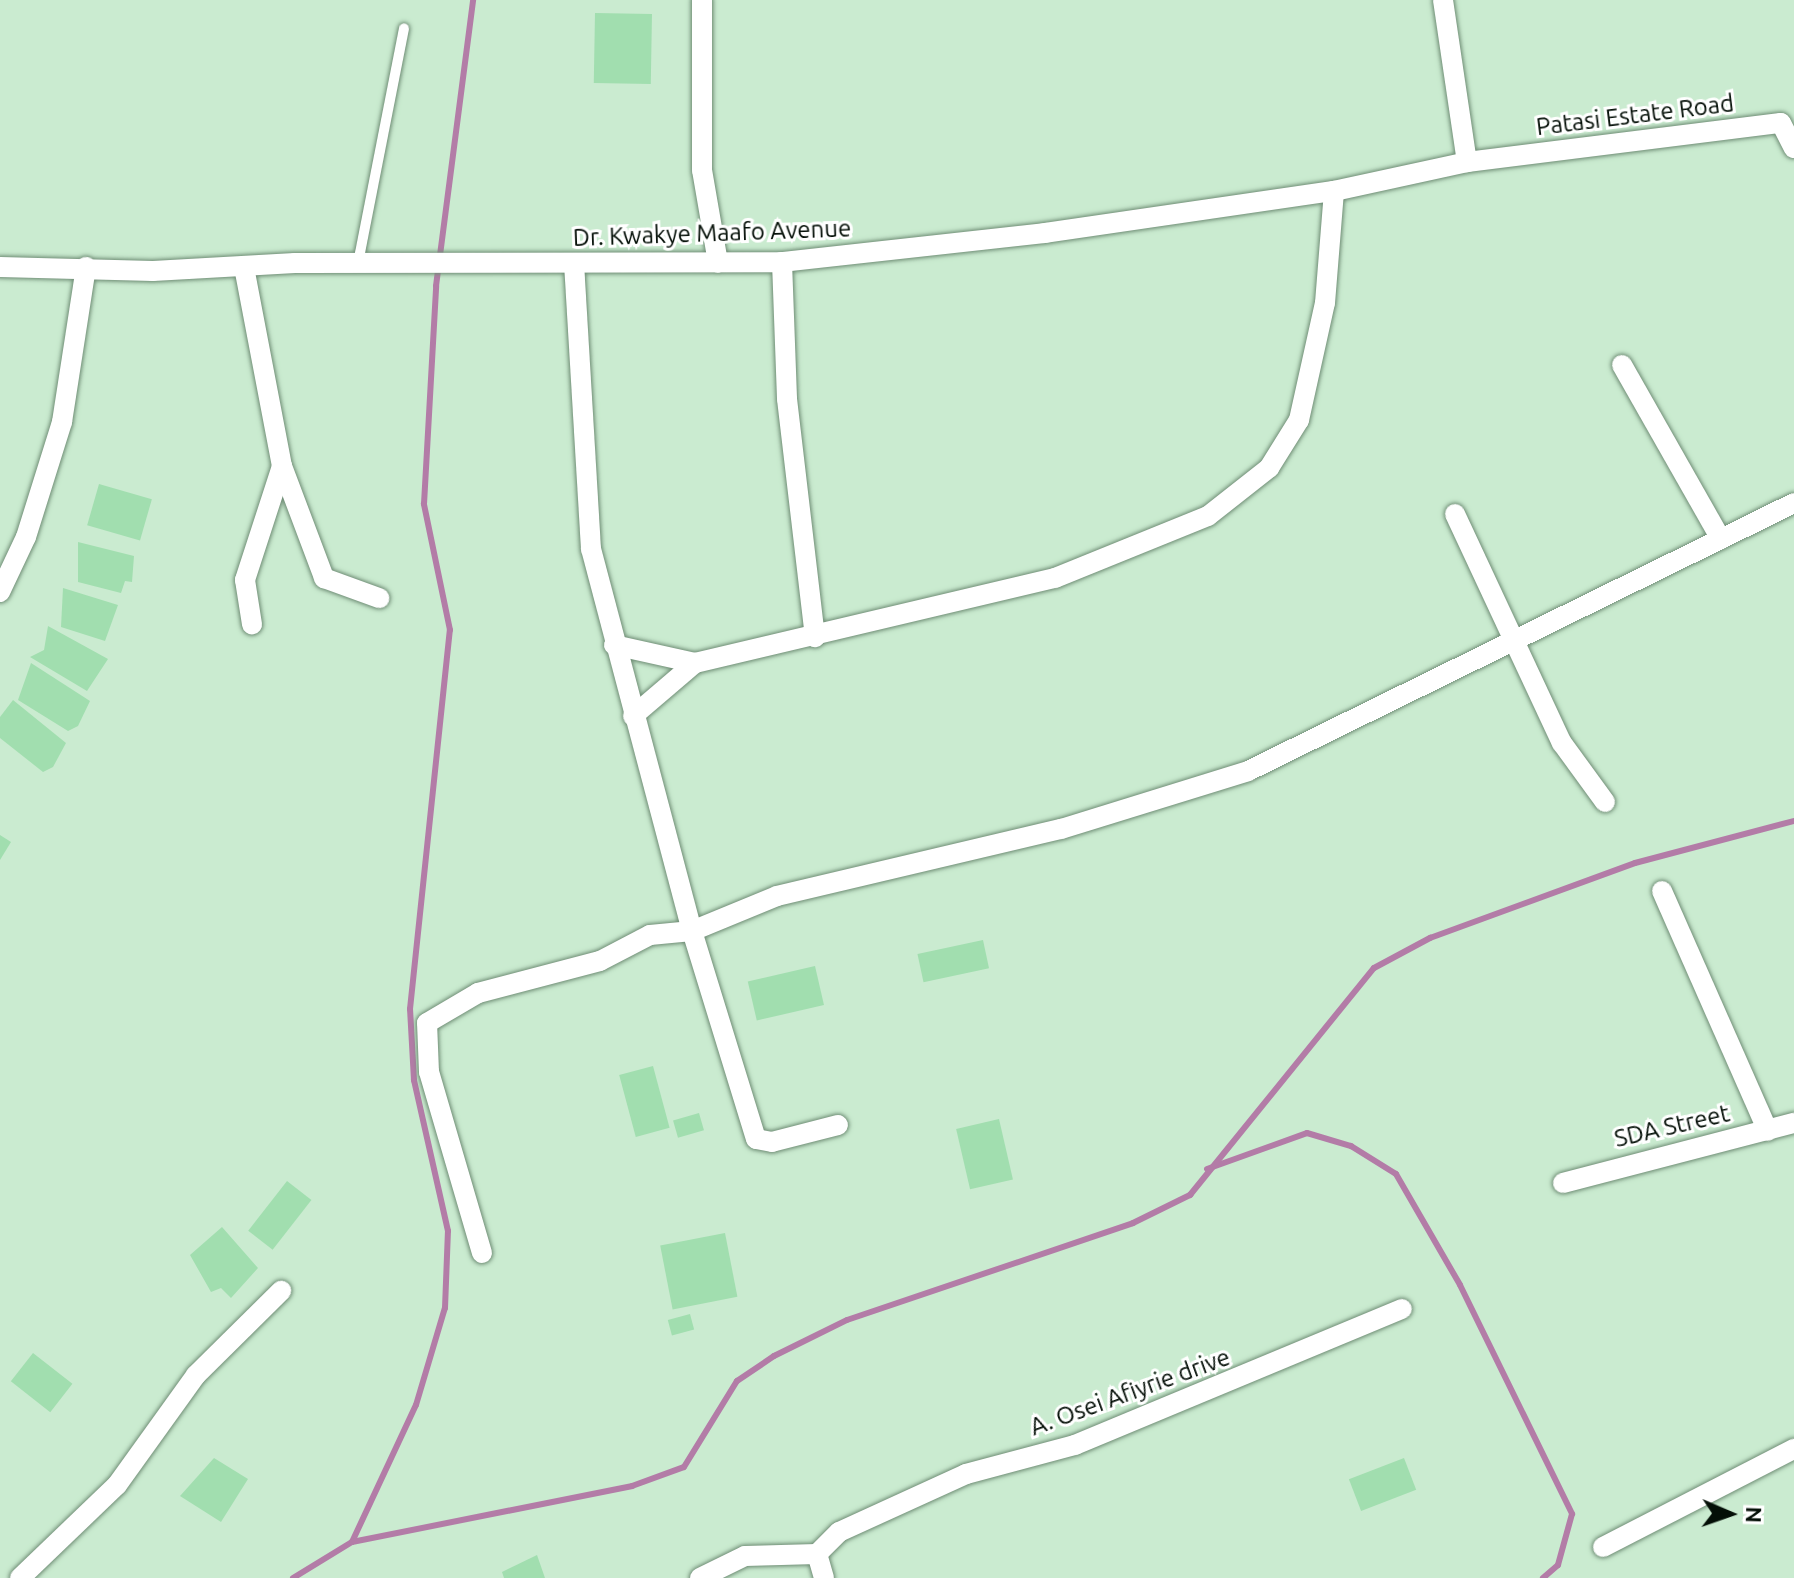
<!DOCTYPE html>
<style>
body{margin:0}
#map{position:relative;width:1794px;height:1578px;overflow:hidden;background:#caebd0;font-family:Ubuntu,sans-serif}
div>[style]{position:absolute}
.stream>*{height:6px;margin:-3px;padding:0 3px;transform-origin:3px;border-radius:3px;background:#b37ca7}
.building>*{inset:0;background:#a1deaf;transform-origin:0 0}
.roads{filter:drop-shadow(0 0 2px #6f8d75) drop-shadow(0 0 2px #6f8d75)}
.lane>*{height:10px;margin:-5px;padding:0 5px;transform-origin:5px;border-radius:5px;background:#fff}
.street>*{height:20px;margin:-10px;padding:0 10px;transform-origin:10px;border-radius:10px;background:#fff}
span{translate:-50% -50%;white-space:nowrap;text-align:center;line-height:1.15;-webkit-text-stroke:6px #fff;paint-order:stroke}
.street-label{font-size:24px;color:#040f07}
.north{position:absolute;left:1690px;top:1474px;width:80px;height:80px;-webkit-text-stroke:6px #fff;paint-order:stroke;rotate:92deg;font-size:22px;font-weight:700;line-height:32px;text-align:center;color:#040f07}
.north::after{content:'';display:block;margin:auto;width:28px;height:36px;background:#040f07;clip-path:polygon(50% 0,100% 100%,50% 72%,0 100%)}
</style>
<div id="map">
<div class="stream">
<i style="left:1207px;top:1169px;width:106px;rotate:-19.8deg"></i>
<i style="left:1307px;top:1133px;width:46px;rotate:16.5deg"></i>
<i style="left:1351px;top:1146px;width:53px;rotate:31.9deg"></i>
<i style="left:1396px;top:1174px;width:128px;rotate:60deg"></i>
<i style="left:1460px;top:1285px;width:255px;rotate:63.9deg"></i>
<i style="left:1572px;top:1514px;width:53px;rotate:105.4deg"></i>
<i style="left:1558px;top:1565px;width:20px;rotate:139deg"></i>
<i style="left:352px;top:1542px;width:151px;rotate:-65deg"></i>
<i style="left:416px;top:1405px;width:101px;rotate:-73.4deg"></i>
<i style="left:445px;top:1308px;width:77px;rotate:-87.8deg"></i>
<i style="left:448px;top:1231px;width:155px;rotate:-102.7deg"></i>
<i style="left:414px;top:1080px;width:71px;rotate:-93.2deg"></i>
<i style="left:410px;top:1009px;width:381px;rotate:-84deg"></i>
<i style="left:450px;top:630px;width:129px;rotate:-101.7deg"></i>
<i style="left:424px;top:504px;width:218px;rotate:-86.8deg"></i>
<i style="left:436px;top:286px;width:288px;rotate:-82.6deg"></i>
<i style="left:293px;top:1578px;width:69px;rotate:-31.4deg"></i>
<i style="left:352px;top:1542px;width:286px;rotate:-11.3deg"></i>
<i style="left:632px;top:1486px;width:55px;rotate:-20.1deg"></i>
<i style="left:684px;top:1467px;width:101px;rotate:-58.4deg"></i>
<i style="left:737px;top:1381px;width:45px;rotate:-34deg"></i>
<i style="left:774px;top:1356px;width:81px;rotate:-26.3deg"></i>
<i style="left:847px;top:1320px;width:302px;rotate:-18.7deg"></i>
<i style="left:1133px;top:1223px;width:64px;rotate:-26.2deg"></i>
<i style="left:1190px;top:1195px;width:292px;rotate:-51deg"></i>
<i style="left:1374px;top:968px;width:64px;rotate:-28.2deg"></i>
<i style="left:1430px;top:938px;width:218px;rotate:-20.1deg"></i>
<i style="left:1635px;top:863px;width:164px;rotate:-14.8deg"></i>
</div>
<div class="building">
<i style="left:595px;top:13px;width:57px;height:70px;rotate:1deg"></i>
<i style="left:99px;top:484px;width:55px;height:43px;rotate:16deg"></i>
<i style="clip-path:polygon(78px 542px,134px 556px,132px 582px,125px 581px,121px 593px,78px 582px)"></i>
<i style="clip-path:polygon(63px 588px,118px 605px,105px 641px,61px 627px)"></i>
<i style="clip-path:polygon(48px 626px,108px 659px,87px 691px,30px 657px,44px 650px)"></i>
<i style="clip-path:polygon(31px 663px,90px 701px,78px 726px,68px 731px,18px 700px)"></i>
<i style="clip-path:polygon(13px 700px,66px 743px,53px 767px,43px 772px,0 738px,0 717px)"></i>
<i style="clip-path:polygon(0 835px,11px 842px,0 860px)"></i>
<i style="left:983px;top:940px;width:29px;height:67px;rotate:78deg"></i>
<i style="left:815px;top:966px;width:40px;height:69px;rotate:77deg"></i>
<i style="left:653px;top:1066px;width:64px;height:35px;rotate:75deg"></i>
<i style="left:699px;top:1113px;width:18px;height:27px;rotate:74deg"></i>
<i style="left:999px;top:1119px;width:62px;height:44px;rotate:77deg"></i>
<i style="left:287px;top:1181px;width:31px;height:63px;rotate:38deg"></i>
<i style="clip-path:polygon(222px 1227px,258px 1268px,231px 1298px,221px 1288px,211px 1292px,190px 1255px)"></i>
<i style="left:725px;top:1233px;width:65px;height:66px;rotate:79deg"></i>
<i style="left:690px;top:1314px;width:16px;height:23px;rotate:75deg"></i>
<i style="left:33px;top:1353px;width:50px;height:36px;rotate:38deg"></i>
<i style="clip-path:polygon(214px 1458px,248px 1479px,221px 1522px,180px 1496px)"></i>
<i style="left:1404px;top:1458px;width:34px;height:59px;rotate:69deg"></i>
<i style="clip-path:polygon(537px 1555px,545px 1578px,504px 1578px,502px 1572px)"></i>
</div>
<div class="roads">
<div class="lane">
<i style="left:358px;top:263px;width:239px;rotate:-78.9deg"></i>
</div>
<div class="street">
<i style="left:702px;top:0;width:170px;rotate:90deg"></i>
<i style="left:702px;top:170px;width:94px;rotate:80.2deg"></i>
<i style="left:1443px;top:0;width:164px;rotate:81.6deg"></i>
<i style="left:782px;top:262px;width:137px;rotate:87.9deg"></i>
<i style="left:787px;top:399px;width:240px;rotate:83.3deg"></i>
<i style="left:0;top:267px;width:153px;rotate:1.5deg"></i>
<i style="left:153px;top:271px;width:142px;rotate:-3.2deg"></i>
<i style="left:295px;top:263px;width:487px;rotate:-0.1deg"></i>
<i style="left:782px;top:262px;width:265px;rotate:-6.3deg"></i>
<i style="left:1045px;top:233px;width:292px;rotate:-8.3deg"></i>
<i style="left:1334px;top:191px;width:136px;rotate:-12.3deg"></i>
<i style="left:1467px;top:162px;width:316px;rotate:-7.1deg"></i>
<i style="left:1781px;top:123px;width:28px;rotate:63deg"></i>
<i style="left:244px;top:267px;width:203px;rotate:79.2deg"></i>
<i style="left:282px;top:466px;width:120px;rotate:108deg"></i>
<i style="left:245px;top:580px;width:45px;rotate:81deg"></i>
<i style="left:1622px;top:365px;width:200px;rotate:60.4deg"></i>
<i style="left:282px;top:466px;width:120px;rotate:69.4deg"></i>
<i style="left:324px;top:578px;width:59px;rotate:20deg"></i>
<i style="left:1455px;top:514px;width:253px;rotate:65deg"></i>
<i style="left:1562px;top:743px;width:73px;rotate:53.9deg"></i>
<i style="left:0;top:592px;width:61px;rotate:-64.7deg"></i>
<i style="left:26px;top:537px;width:121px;rotate:-72.6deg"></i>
<i style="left:62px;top:422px;width:157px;rotate:-81.2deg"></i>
<i style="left:614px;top:645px;width:83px;rotate:12.5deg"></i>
<i style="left:695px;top:663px;width:370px;rotate:-13.3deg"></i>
<i style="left:1055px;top:578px;width:165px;rotate:-22.1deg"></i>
<i style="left:1208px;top:516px;width:78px;rotate:-38.2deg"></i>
<i style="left:1269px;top:468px;width:57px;rotate:-58deg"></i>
<i style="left:1299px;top:420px;width:120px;rotate:-77.5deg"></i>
<i style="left:1325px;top:303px;width:112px;rotate:-85.4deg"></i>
<i style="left:633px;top:716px;width:82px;rotate:-40.5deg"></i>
<i style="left:1662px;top:891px;width:262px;rotate:66.2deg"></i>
<i style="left:838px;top:1125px;width:68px;rotate:165.6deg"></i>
<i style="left:772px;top:1142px;width:16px;rotate:-169deg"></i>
<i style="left:756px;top:1139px;width:218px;rotate:-107.1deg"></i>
<i style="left:692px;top:931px;width:92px;rotate:-22.4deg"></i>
<i style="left:777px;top:896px;width:292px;rotate:-13.3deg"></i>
<i style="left:1061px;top:829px;width:196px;rotate:-17.2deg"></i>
<i style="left:1248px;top:771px;width:608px;rotate:-26.14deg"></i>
<i style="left:1563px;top:1183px;width:239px;rotate:-14.6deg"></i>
<i style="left:482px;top:1253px;width:189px;rotate:-106.3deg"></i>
<i style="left:429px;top:1072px;width:49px;rotate:-92.3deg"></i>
<i style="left:427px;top:1023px;width:59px;rotate:-30.5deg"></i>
<i style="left:478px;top:993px;width:126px;rotate:-14.7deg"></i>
<i style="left:600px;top:961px;width:56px;rotate:-27.5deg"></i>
<i style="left:650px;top:935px;width:42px;rotate:-5.4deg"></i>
<i style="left:692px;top:931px;width:395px;rotate:-104.8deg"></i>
<i style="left:591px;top:549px;width:285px;rotate:-93.4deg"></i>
<i style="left:1603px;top:1547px;width:215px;rotate:-27.2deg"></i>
<i style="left:20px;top:1578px;width:134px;rotate:-43.8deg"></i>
<i style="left:117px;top:1485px;width:135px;rotate:-54.3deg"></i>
<i style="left:196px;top:1375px;width:120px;rotate:-44.7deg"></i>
<i style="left:700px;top:1578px;width:50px;rotate:-26.1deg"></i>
<i style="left:745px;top:1556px;width:72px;rotate:-1.6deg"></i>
<i style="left:824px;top:1578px;width:25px;rotate:-106deg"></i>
<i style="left:817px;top:1554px;width:31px;rotate:-45deg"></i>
<i style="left:839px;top:1532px;width:140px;rotate:-24.5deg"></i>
<i style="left:966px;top:1474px;width:113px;rotate:-14.9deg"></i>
<i style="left:1075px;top:1445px;width:354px;rotate:-22.6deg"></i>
</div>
</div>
<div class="street-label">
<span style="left:1635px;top:115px;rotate:-7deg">Patasi Estate Road</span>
<span style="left:712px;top:233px;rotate:-2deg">Dr. Kwakye Maafo Avenue</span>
<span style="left:1672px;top:1126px;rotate:-13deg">SDA Street</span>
<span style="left:1130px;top:1392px;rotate:-20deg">A. Osei Afiyrie drive</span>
</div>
<div class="north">N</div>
</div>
